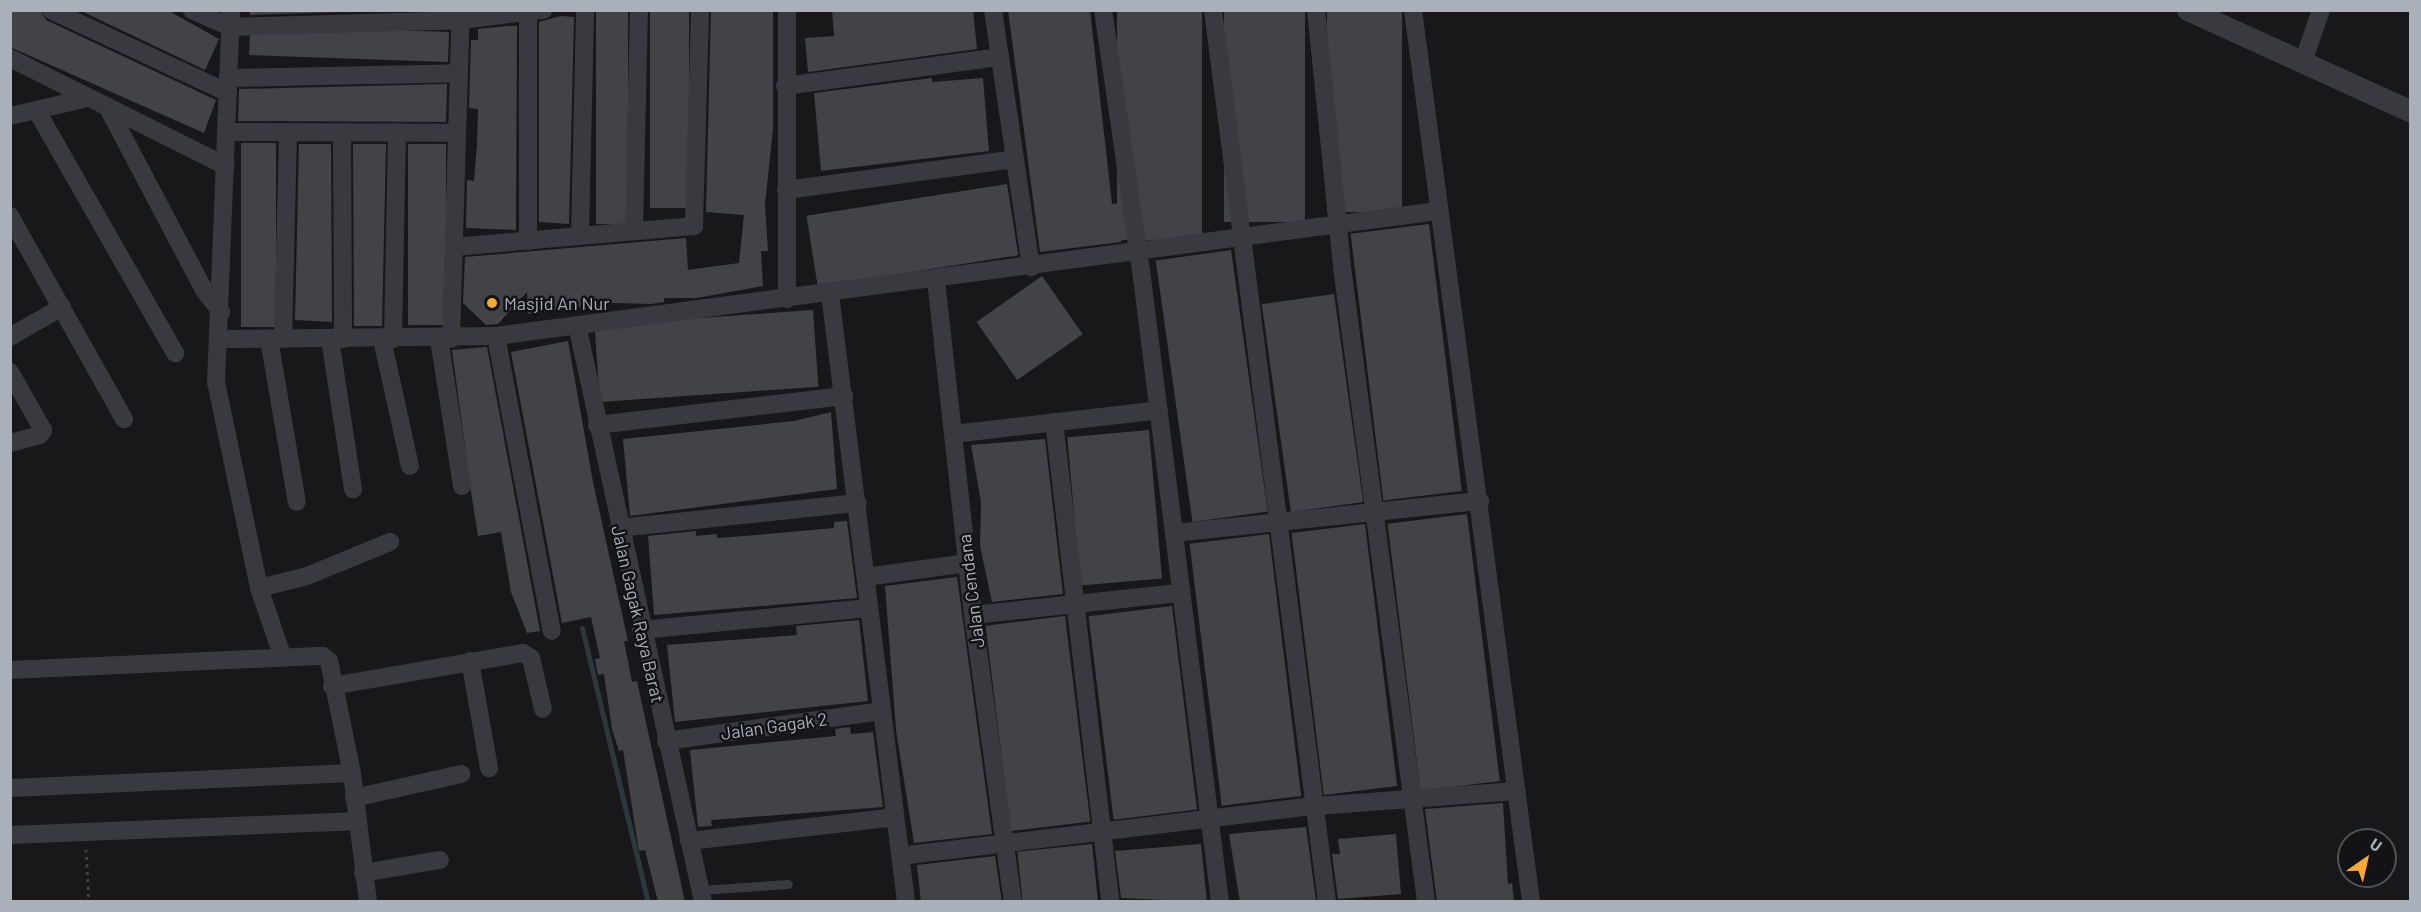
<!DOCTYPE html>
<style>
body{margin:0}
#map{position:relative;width:2421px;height:912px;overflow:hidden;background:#18181a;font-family:Barlow,sans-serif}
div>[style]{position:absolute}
.stream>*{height:5px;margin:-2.5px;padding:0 2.5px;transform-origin:2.5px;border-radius:2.5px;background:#2d383e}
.building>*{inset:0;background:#424347;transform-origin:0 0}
.path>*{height:3px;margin-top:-1.5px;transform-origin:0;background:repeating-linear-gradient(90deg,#3e4146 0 3px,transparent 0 7.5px)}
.service>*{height:9px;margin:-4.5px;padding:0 4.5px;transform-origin:4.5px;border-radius:4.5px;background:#383a3f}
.minor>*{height:18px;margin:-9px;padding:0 9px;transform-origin:9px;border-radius:9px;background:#383a3f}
.tertiary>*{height:22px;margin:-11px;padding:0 11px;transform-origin:11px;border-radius:11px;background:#383a3f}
.dots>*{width:16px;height:16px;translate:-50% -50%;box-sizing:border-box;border:3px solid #131315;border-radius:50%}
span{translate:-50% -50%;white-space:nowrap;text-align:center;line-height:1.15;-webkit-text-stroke:5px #131315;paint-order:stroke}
.poi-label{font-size:18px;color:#a9b0ba}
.left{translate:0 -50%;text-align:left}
.street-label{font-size:18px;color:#a9b0ba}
.frame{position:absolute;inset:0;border:12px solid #a9b0ba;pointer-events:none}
.north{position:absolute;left:2337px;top:828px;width:60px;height:60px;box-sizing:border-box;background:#131315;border:2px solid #4f5257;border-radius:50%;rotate:34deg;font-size:16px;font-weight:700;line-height:24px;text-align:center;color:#a9b0ba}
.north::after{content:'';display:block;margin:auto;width:21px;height:27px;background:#f8a932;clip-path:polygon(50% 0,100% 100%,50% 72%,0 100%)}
</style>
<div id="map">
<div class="stream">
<i style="left:582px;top:628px;width:282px;rotate:76.5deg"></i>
</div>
<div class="building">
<i style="clip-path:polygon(10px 10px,40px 10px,46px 20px,216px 100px,204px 133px,10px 47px)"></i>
<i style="clip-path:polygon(79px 10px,167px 10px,219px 39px,205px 70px)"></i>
<i style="clip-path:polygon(250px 10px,403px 10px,250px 15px)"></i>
<i style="left:596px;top:10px;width:32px;height:214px"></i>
<i style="left:650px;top:10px;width:39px;height:198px"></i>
<i style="clip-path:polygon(711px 10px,773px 10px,773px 129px,765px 204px,768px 251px,761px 251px,763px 286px,697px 298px,664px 298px,664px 302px,651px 304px,613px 303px,528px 314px,527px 292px,498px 324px,486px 325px,463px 303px,465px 257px,686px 238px,688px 270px,739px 263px,744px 215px,706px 212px)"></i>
<i style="clip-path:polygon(832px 10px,973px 10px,977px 49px,808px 72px,805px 38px,834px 36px)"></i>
<i style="clip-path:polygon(1008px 10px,1090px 10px,1112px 204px,1120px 203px,1123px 221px,1121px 242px,1040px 252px)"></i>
<i style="left:1117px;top:10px;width:85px;height:230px"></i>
<i style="left:1224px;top:10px;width:81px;height:212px"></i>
<i style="left:1327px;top:10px;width:75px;height:202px"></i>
<i style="clip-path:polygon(561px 16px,574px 17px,569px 224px,539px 222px,539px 22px)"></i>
<i style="clip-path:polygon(509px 26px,517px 26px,516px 230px,466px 228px,467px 180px,474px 181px,477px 145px,478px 109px,469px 108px,471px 40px,478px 40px,478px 29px)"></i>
<i style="left:449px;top:32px;width:30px;height:199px;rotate:92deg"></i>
<i style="clip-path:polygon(932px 78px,932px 82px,983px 78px,989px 151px,821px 171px,814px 93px)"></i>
<i style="clip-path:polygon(447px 84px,446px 122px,238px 121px,239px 89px)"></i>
<i style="left:241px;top:143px;width:35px;height:184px"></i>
<i style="clip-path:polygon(299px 144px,331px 144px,332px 322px,295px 320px)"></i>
<i style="clip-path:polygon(353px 144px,386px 144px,382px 326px,354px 326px)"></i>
<i style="left:408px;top:144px;width:38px;height:181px"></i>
<i style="left:1007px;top:184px;width:72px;height:203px;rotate:81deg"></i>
<i style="left:1429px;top:224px;width:269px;height:79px;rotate:83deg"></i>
<i style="left:1231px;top:250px;width:264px;height:76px;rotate:82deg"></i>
<i style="left:1042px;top:276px;width:71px;height:80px;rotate:55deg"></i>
<i style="left:1334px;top:294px;width:210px;height:73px;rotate:82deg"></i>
<i style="left:813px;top:310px;width:77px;height:219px;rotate:86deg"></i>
<i style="clip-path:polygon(568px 341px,593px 482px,628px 641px,624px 641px,632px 682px,637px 681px,685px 902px,658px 902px,645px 850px,639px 851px,623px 750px,619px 751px,612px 729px,604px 674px,598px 675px,595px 659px,600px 658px,591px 617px,562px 623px,511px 352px)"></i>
<i style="clip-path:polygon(487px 347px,540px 631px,527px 633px,511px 592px,501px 532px,478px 536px,471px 492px,452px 350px)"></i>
<i style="clip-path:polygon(831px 412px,837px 489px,630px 516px,623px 439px,794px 421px)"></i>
<i style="left:1149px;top:430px;width:149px;height:82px;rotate:85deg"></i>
<i style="clip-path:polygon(1045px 439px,1063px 594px,992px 602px,980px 546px,981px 502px,971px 445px)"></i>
<i style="left:1467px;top:514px;width:269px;height:80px;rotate:83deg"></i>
<i style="clip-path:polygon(847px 521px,857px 598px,654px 615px,648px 536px,696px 531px,696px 536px,717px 534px,717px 538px,757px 535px,834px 528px,834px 522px)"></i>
<i style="left:1365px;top:524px;width:264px;height:74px;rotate:83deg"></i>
<i style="left:1269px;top:534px;width:264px;height:80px;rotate:83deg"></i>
<i style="clip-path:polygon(957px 577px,992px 834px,914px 843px,896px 730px,885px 586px)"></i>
<i style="left:1172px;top:606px;width:205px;height:84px;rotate:83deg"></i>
<i style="left:1065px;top:616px;width:207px;height:80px;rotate:83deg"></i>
<i style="clip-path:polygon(859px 620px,868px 701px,675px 722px,667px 645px,797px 635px,796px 626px)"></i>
<i style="clip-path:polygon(850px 727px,851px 734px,873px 732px,883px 807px,711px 820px,712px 826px,698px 827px,690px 750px,836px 736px,835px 729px)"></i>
<i style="clip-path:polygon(1503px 803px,1508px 884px,1512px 883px,1514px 902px,1437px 902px,1425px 809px)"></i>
<i style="clip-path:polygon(1306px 827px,1316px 901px,1240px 902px,1229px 834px)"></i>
<i style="clip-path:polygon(1396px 834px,1401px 894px,1338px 899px,1332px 854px,1340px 854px,1338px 839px)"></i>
<i style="left:1092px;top:844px;width:56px;height:75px;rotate:84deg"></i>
<i style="clip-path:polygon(1201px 844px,1207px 902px,1121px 898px,1115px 851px)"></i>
<i style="clip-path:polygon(995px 856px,1002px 902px,921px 902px,917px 865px)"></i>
</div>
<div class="path">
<i style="left:86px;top:849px;width:53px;rotate:86.8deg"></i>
</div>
<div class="service">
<i style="left:700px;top:890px;width:88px;rotate:-3.9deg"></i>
</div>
<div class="minor">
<i style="left:51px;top:10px;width:195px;rotate:25.1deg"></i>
<i style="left:192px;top:10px;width:42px;rotate:24.1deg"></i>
<i style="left:230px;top:27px;width:231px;rotate:-1.7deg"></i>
<i style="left:461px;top:20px;width:83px;rotate:-7deg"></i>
<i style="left:231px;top:10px;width:372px;rotate:92.3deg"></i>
<i style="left:216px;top:382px;width:210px;rotate:78.2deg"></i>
<i style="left:259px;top:588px;width:71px;rotate:71.1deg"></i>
<i style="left:787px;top:10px;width:289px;rotate:90deg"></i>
<i style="left:993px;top:10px;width:260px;rotate:81.6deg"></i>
<i style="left:1103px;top:10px;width:263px;rotate:81.7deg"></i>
<i style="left:1141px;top:270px;width:637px;rotate:82.87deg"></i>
<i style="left:1213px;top:10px;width:899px;rotate:82.72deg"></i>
<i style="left:1316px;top:10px;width:258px;rotate:84.2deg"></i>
<i style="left:1342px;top:267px;width:641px;rotate:82.46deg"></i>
<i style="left:1413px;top:10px;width:900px;rotate:82.46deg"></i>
<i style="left:10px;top:58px;width:241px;rotate:26.6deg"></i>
<i style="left:2303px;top:62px;width:55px;rotate:-70.9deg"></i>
<i style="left:228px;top:78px;width:231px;rotate:-1.2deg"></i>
<i style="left:785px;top:86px;width:217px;rotate:-7.7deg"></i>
<i style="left:107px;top:106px;width:208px;rotate:62.2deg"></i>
<i style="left:204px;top:290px;width:28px;rotate:52deg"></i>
<i style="left:37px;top:111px;width:279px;rotate:60.3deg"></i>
<i style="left:10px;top:116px;width:80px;rotate:-13deg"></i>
<i style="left:227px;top:132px;width:230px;rotate:0.2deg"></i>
<i style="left:342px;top:132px;width:207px;rotate:89.7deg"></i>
<i style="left:786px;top:190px;width:231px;rotate:-7.7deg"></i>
<i style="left:10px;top:216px;width:233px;rotate:60.7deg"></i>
<i style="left:634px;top:229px;width:219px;rotate:-88.7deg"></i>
<i style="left:580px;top:235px;width:225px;rotate:-88.7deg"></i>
<i style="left:528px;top:241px;width:229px;rotate:-90deg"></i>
<i style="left:454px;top:247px;width:241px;rotate:-5deg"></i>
<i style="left:694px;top:226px;width:216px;rotate:-88.4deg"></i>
<i style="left:936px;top:280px;width:337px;rotate:83.7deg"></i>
<i style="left:973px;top:615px;width:290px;rotate:82.1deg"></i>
<i style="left:830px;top:294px;width:613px;rotate:82.87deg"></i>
<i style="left:577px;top:325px;width:591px;rotate:77.68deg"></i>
<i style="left:496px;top:336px;width:300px;rotate:79.3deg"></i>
<i style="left:10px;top:337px;width:60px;rotate:-30deg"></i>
<i style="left:221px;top:339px;width:275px;rotate:-0.6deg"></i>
<i style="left:496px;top:336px;width:950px;rotate:-7.56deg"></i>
<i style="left:269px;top:339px;width:165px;rotate:80.3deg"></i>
<i style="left:283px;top:339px;width:207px;rotate:-88.6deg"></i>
<i style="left:330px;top:339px;width:152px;rotate:81.3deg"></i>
<i style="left:382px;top:339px;width:130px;rotate:77.6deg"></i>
<i style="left:393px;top:339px;width:207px;rotate:-88.9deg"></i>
<i style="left:439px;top:339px;width:149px;rotate:81.1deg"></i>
<i style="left:451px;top:339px;width:329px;rotate:-88.3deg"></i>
<i style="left:10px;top:372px;width:67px;rotate:60.4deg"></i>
<i style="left:43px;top:430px;width:6px;rotate:121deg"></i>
<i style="left:40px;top:435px;width:31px;rotate:165deg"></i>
<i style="left:1054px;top:422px;width:483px;rotate:83.3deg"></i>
<i style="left:597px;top:425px;width:249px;rotate:-6.7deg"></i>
<i style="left:953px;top:434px;width:207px;rotate:-6.6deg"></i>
<i style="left:619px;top:528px;width:240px;rotate:-6deg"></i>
<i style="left:1174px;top:533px;width:308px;rotate:-6deg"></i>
<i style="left:866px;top:577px;width:102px;rotate:-7.9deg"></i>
<i style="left:259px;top:588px;width:49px;rotate:-14deg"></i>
<i style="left:307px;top:576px;width:90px;rotate:-22.3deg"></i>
<i style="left:973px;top:615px;width:207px;rotate:-6.1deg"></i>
<i style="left:641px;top:630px;width:229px;rotate:-5.5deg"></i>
<i style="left:470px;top:661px;width:109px;rotate:79.9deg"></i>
<i style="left:10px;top:670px;width:313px;rotate:-2.6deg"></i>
<i style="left:323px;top:656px;width:8px;rotate:40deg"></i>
<i style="left:329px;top:661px;width:114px;rotate:78.4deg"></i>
<i style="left:352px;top:773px;width:130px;rotate:82.9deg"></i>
<i style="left:332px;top:686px;width:194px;rotate:-9.8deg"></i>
<i style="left:523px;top:653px;width:9px;rotate:32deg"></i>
<i style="left:531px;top:658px;width:52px;rotate:76.8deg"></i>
<i style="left:666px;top:741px;width:217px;rotate:-7.9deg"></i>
<i style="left:10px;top:788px;width:342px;rotate:-2.5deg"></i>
<i style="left:354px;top:798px;width:110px;rotate:-12.6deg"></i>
<i style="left:10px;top:835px;width:345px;rotate:-2.3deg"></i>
<i style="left:689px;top:841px;width:207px;rotate:-6.6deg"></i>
<i style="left:900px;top:856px;width:419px;rotate:-6.9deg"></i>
<i style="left:1316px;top:806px;width:201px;rotate:-4.3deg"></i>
<i style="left:363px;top:873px;width:78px;rotate:-9.6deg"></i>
</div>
<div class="tertiary">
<i style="left:2188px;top:10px;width:244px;rotate:24.5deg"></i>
</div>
<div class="dots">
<i style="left:492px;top:303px;background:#f8a932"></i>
</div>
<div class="poi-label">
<span class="left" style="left:504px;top:303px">Masjid An Nur</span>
</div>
<div class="street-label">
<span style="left:971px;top:591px;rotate:-97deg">Jalan Cendana</span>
<span style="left:638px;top:614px;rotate:77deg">Jalan Gagak Raya Barat</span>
<span style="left:774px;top:726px;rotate:-8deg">Jalan Gagak 2</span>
</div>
<div class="frame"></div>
<div class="north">U</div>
</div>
